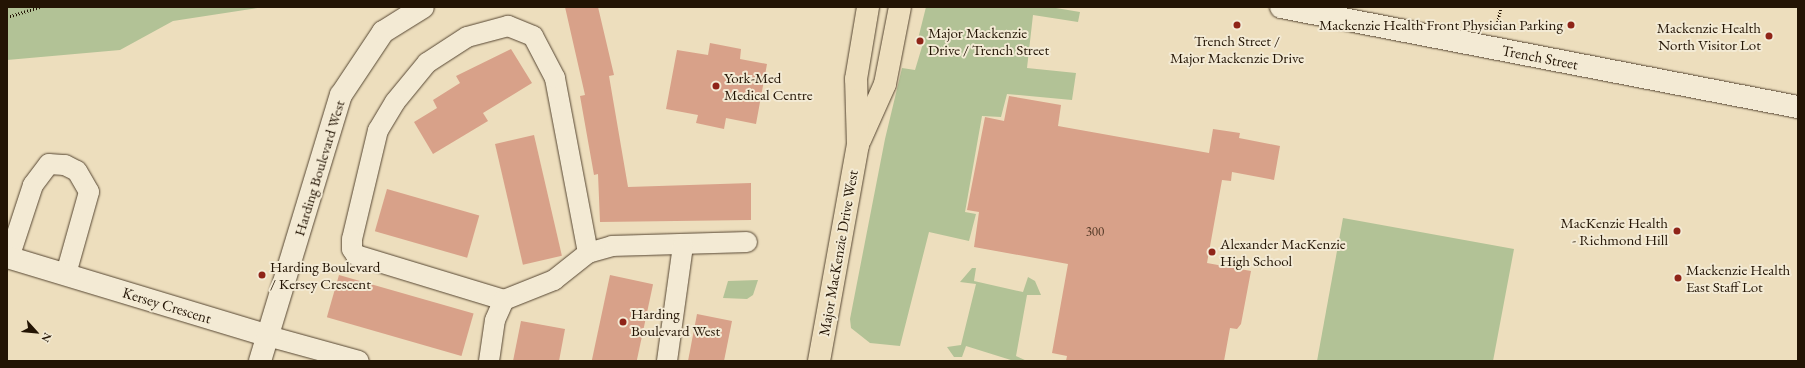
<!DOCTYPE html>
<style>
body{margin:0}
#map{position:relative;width:1805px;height:368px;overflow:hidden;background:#eddebd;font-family:"EB Garamond",serif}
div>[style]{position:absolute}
.green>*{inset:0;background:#b2c296}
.building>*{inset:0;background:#d8a189;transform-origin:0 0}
.path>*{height:2.5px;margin-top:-1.25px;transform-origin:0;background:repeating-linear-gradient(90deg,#231404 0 1px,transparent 0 3px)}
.roads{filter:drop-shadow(0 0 1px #564632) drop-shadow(0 0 1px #564632)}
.street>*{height:20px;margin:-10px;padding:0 10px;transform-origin:10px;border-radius:10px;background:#f3ead4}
.secondary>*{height:22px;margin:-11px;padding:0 11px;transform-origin:11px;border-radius:11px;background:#f3ead4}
.primary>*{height:22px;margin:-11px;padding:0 11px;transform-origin:11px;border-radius:11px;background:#eddebd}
.dots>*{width:11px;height:11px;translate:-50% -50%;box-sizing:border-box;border:2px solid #f3ead4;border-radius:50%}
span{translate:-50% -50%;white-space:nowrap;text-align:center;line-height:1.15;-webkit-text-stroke:4px #f3ead4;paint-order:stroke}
.number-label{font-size:13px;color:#503725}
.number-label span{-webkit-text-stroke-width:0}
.poi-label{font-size:15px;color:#231404}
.right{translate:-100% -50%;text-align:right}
.left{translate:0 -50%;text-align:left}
.street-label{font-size:15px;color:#231404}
.frame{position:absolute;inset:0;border:8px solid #231404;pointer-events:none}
.north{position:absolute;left:16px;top:312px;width:40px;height:40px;-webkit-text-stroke:3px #f3ead4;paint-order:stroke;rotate:117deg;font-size:11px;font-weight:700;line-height:16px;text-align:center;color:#231404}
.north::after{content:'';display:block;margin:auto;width:14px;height:18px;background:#231404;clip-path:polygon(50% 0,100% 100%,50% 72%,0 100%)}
</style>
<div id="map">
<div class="green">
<i style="clip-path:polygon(7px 7px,264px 7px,173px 21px,120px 50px,7px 60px)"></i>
<i style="clip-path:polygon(926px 7px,1050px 7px,1080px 12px,1078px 22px,1033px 15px,1027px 68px,1076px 73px,1072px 100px,1007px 94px,1001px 117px,982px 116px,965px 212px,976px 214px,969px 241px,929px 232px,900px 346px,870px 343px,851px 328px,850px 319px,885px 139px,902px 68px,915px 70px,924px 40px,918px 39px)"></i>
<i style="clip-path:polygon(1343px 218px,1514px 249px,1493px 361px,1317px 361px)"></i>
<i style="clip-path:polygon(972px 268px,976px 268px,974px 281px,1023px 292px,1028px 277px,1035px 281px,1041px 295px,1027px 295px,1016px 356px,1027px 361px,1014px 361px,966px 346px,962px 357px,954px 357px,947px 347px,961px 345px,976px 284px,960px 282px)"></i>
<i style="clip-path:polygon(758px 280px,753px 295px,747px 299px,723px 298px,728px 281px)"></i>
</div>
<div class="building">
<i style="clip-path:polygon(565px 7px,598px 7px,614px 75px,609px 76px,628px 187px,751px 183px,751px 220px,600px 222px,598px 174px,594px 175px,580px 96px,585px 95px)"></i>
<i style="clip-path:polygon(710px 43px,741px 49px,740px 59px,767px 64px,756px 124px,726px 118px,724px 129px,696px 123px,698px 115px,666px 109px,677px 50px,708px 55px)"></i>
<i style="clip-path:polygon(511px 49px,532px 83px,483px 113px,488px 121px,433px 154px,414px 122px,437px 108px,433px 100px,460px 83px,456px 76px)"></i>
<i style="clip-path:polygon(1009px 96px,1061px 105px,1058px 126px,1209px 153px,1213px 129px,1240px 133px,1239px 138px,1280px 146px,1274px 180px,1232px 172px,1231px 181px,1222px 180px,1207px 263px,1251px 271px,1241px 324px,1237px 329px,1230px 328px,1224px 361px,1066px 361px,1067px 356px,1052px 353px,1068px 264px,974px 247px,979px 212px,967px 210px,985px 117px,1004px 121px)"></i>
<i style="left:534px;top:135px;width:124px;height:40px;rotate:77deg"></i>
<i style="left:387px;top:189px;width:96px;height:44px;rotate:16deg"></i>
<i style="left:339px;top:275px;width:140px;height:44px;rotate:16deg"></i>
<i style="left:610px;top:275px;width:44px;height:87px;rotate:12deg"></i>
<i style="clip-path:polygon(697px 314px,732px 321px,724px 361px,688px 361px)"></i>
<i style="clip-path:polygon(521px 321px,565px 329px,559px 361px,513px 361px)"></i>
</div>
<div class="path">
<i style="left:7px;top:17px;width:34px;rotate:-17deg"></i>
<i style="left:1496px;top:28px;width:22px;rotate:-77deg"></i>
</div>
<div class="roads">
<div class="street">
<i style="left:588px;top:253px;width:178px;rotate:-100.7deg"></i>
<i style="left:555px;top:78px;width:47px;rotate:-117.6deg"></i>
<i style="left:533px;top:36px;width:27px;rotate:-158deg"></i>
<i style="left:508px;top:26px;width:42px;rotate:165deg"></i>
<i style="left:467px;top:37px;width:48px;rotate:147deg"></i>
<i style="left:427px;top:63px;width:50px;rotate:129.4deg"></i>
<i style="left:395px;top:102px;width:33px;rotate:121deg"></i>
<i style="left:378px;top:130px;width:112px;rotate:103.4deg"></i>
<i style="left:352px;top:239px;width:10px;rotate:90deg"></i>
<i style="left:352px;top:249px;width:7px;rotate:56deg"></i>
<i style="left:356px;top:255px;width:155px;rotate:16.9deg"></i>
<i style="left:504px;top:300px;width:54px;rotate:-21.8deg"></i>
<i style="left:554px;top:280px;width:43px;rotate:-38.5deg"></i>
<i style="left:588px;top:253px;width:25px;rotate:-16deg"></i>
<i style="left:612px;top:246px;width:135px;rotate:-1.7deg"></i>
<i style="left:9px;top:258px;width:77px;rotate:-71.8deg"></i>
<i style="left:33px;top:185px;width:26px;rotate:-53deg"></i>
<i style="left:49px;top:164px;width:16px;rotate:4deg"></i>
<i style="left:65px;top:165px;width:13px;rotate:27deg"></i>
<i style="left:77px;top:171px;width:24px;rotate:60deg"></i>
<i style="left:89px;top:192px;width:85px;rotate:105.7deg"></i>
<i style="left:268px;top:336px;width:94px;rotate:15.4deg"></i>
<i style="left:489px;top:361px;width:41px;rotate:-81.7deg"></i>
<i style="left:495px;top:320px;width:22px;rotate:-66deg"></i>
<i style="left:667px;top:361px;width:116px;rotate:-82.1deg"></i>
</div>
<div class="secondary">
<i style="left:1281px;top:7px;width:527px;rotate:10.95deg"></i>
<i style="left:7px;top:257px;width:273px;rotate:16.8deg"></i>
<i style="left:260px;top:361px;width:278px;rotate:-73.1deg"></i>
<i style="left:341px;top:95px;width:76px;rotate:-56.3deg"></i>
<i style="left:383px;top:32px;width:47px;rotate:-32deg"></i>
</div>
<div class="primary">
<i style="left:860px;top:140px;width:61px;rotate:-65.9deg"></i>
<i style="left:885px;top:84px;width:78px;rotate:-79deg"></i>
<i style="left:819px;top:361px;width:219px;rotate:-79.8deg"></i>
<i style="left:858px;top:145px;width:66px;rotate:-91.7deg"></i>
<i style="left:856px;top:79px;width:73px;rotate:-80.5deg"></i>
</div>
</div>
<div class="dots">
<i style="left:1237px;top:25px;background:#8f2418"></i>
<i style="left:1571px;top:25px;background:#8f2418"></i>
<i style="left:1769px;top:36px;background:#8f2418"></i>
<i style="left:920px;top:41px;background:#8f2418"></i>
<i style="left:716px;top:86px;background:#8f2418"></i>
<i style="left:1677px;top:231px;background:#8f2418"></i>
<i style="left:1212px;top:252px;background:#8f2418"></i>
<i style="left:262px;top:275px;background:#8f2418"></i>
<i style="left:1678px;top:278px;background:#8f2418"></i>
<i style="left:623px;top:322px;background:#8f2418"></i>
</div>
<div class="number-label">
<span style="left:1095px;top:232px">300</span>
</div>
<div class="poi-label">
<span class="right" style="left:1563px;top:25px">Mackenzie Health Front Physician Parking</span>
<span class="right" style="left:1761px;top:36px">Mackenzie Health<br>North Visitor Lot</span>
<span class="left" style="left:928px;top:41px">Major Mackenzie<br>Drive / Trench Street</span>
<span style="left:1237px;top:49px">Trench Street /<br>Major Mackenzie Drive</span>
<span class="left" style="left:724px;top:86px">York-Med<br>Medical Centre</span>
<span class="right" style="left:1668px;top:231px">MacKenzie Health<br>- Richmond Hill</span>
<span class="left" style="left:1220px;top:252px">Alexander MacKenzie<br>High School</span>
<span class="left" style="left:270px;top:275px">Harding Boulevard<br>/ Kersey Crescent</span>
<span class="left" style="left:1686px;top:278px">Mackenzie Health<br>East Staff Lot</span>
<span class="left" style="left:631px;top:322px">Harding<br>Boulevard West</span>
</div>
<div class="street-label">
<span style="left:1540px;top:57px;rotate:11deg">Trench Street</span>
<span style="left:319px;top:168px;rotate:-73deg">Harding Boulevard West</span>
<span style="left:838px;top:253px;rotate:-80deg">Major MacKenzie Drive West</span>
<span style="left:167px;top:305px;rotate:17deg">Kersey Crescent</span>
</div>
<div class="frame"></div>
<div class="north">N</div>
</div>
